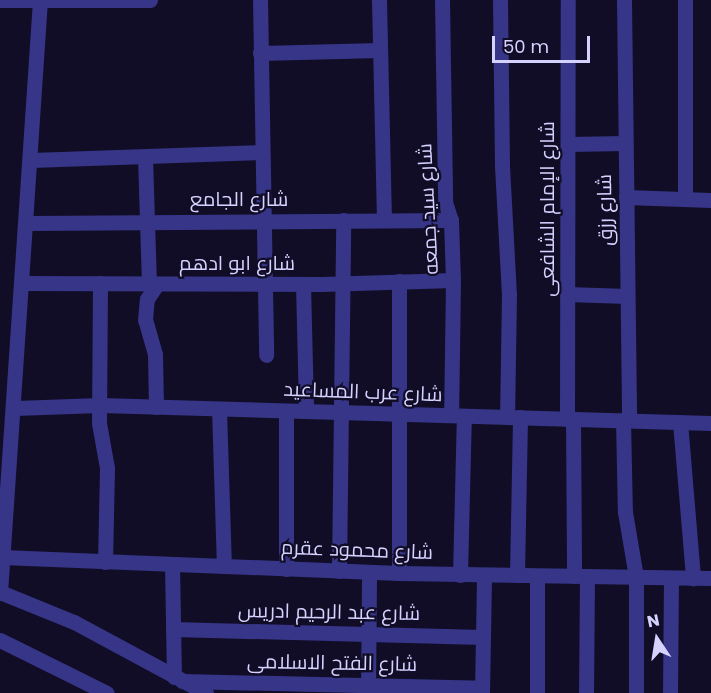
<!DOCTYPE html>
<meta charset="utf-8">
<style>
body{margin:0}
#map{position:relative;width:711px;height:693px;overflow:hidden;background:#110d26;font-family:Poppins,Cairo,sans-serif}
div>[style]{position:absolute}
.minor>*{height:15px;margin:-7.5px;padding:0 7.5px;transform-origin:7.5px;border-radius:7.5px;background:#363588}
span{translate:-50% -50%;white-space:nowrap;text-align:center;line-height:1.15;-webkit-text-stroke:4.5px #110d26;paint-order:stroke}
.street-label{font-size:20px;color:#d6d2ff}
.north{position:absolute;left:627px;top:609px;width:60px;height:60px;-webkit-text-stroke:4px #110d26;paint-order:stroke;rotate:348deg;font-size:16px;font-weight:700;line-height:24px;text-align:center;color:#d6d2ff}
.north::after{content:'';display:block;margin:auto;width:21px;height:27px;background:#d6d2ff;clip-path:polygon(50% 0,100% 100%,50% 72%,0 100%)}
.scale{position:absolute;left:492px;top:36px;width:98px;height:27px;box-sizing:border-box;border:3px solid #d6d2ff;border-top:0;padding-left:8px;font-size:18px;line-height:21px;white-space:nowrap;color:#d6d2ff;-webkit-text-stroke:4px #110d26;paint-order:stroke}
</style>
<div id="map">
<div class="minor">
<i style="left:0;top:0;width:150px"></i>
<i style="left:260px;top:0;width:355px;rotate:89deg"></i>
<i style="left:379px;top:0;width:220px;rotate:88.7deg"></i>
<i style="left:442px;top:0;width:202px;rotate:89.1deg"></i>
<i style="left:445px;top:202px;width:19px;rotate:72deg"></i>
<i style="left:451px;top:220px;width:60px;rotate:88.1deg"></i>
<i style="left:453px;top:280px;width:135px;rotate:90.8deg"></i>
<i style="left:500px;top:0;width:166px;rotate:89.3deg"></i>
<i style="left:502px;top:166px;width:128px;rotate:86.9deg"></i>
<i style="left:509px;top:294px;width:123px;rotate:90.9deg"></i>
<i style="left:624px;top:0;width:420px;rotate:89.3deg"></i>
<i style="left:685px;top:0;width:199px;rotate:90deg"></i>
<i style="left:260px;top:53px;width:120px;rotate:-1.4deg"></i>
<i style="left:568px;top:144px;width:57px;rotate:-1deg"></i>
<i style="left:145px;top:157px;width:126px;rotate:88.2deg"></i>
<i style="left:31px;top:160px;width:231px;rotate:-2deg"></i>
<i style="left:626px;top:197px;width:85px;rotate:2deg"></i>
<i style="left:28px;top:223px;width:423px;rotate:-0.4deg"></i>
<i style="left:399px;top:281px;width:292px;rotate:90deg"></i>
<i style="left:22px;top:283px;width:300px;rotate:0.2deg"></i>
<i style="left:322px;top:284px;width:131px;rotate:-1.7deg"></i>
<i style="left:100px;top:283px;width:140px;rotate:90.4deg"></i>
<i style="left:99px;top:423px;width:46px;rotate:79.9deg"></i>
<i style="left:107px;top:468px;width:94px;rotate:91.2deg"></i>
<i style="left:303px;top:284px;width:127px;rotate:88.6deg"></i>
<i style="left:567px;top:294px;width:60px;rotate:1.9deg"></i>
<i style="left:156px;top:407px;width:53px;rotate:-91.1deg"></i>
<i style="left:155px;top:354px;width:35px;rotate:-106deg"></i>
<i style="left:145px;top:320px;width:21px;rotate:-85deg"></i>
<i style="left:147px;top:299px;width:18px;rotate:-56deg"></i>
<i style="left:15px;top:408px;width:85px;rotate:-2deg"></i>
<i style="left:100px;top:405px;width:611px;rotate:1.69deg"></i>
<i style="left:219px;top:409px;width:157px;rotate:88.2deg"></i>
<i style="left:567px;top:419px;width:419px;rotate:-89.9deg"></i>
<i style="left:573px;top:419px;width:157px;rotate:89.6deg"></i>
<i style="left:623px;top:420px;width:92px;rotate:88.8deg"></i>
<i style="left:625px;top:512px;width:66px;rotate:80.4deg"></i>
<i style="left:636px;top:577px;width:116px;rotate:90deg"></i>
<i style="left:680px;top:422px;width:157px;rotate:85.2deg"></i>
<i style="left:2px;top:557px;width:397px;rotate:2.3deg"></i>
<i style="left:399px;top:573px;width:312px;rotate:0.9deg"></i>
<i style="left:172px;top:564px;width:113px;rotate:89deg"></i>
<i style="left:286px;top:569px;width:158px;rotate:-90deg"></i>
<i style="left:339px;top:571px;width:351px;rotate:-89.3deg"></i>
<i style="left:460px;top:575px;width:159px;rotate:-88.6deg"></i>
<i style="left:517px;top:575px;width:158px;rotate:-88.9deg"></i>
<i style="left:0;top:592px;width:80px;rotate:22.1deg"></i>
<i style="left:74px;top:622px;width:150px;rotate:28.3deg"></i>
<i style="left:0;top:593px;width:594px;rotate:-86.14deg"></i>
<i style="left:173px;top:629px;width:310px;rotate:1.5deg"></i>
<i style="left:0;top:640px;width:119px;rotate:26.4deg"></i>
<i style="left:182px;top:681px;width:300px;rotate:1.3deg"></i>
<i style="left:368px;top:693px;width:121px;rotate:-89.5deg"></i>
<i style="left:482px;top:693px;width:118px;rotate:-89deg"></i>
<i style="left:537px;top:693px;width:117px;rotate:-90deg"></i>
<i style="left:586px;top:693px;width:117px;rotate:-89.5deg"></i>
<i style="left:670px;top:693px;width:115px;rotate:-89.5deg"></i>
</div>
<div class="street-label">
<span style="left:239px;top:199px">شارع الجامع</span>
<span style="left:428px;top:209px;rotate:-93deg">شارع سيد جمعه</span>
<span style="left:547px;top:209px;rotate:-90deg">شارع الإمام الشافعى</span>
<span style="left:605px;top:210px;rotate:-91deg">شارع رزق</span>
<span style="left:237px;top:263px">شارع ابو ادهم</span>
<span style="left:363px;top:392px;rotate:2deg">شارع عرب المساعيد</span>
<span style="left:357px;top:550px;rotate:2deg">شارع محمود عقرم</span>
<span style="left:329px;top:612px;rotate:1deg">شارع عبد الرحيم ادريس</span>
<span style="left:332px;top:663px;rotate:1deg">شارع الفتح الاسلامى</span>
</div>
<div class="north">N</div>
<div class="scale">50 m</div>
</div>
